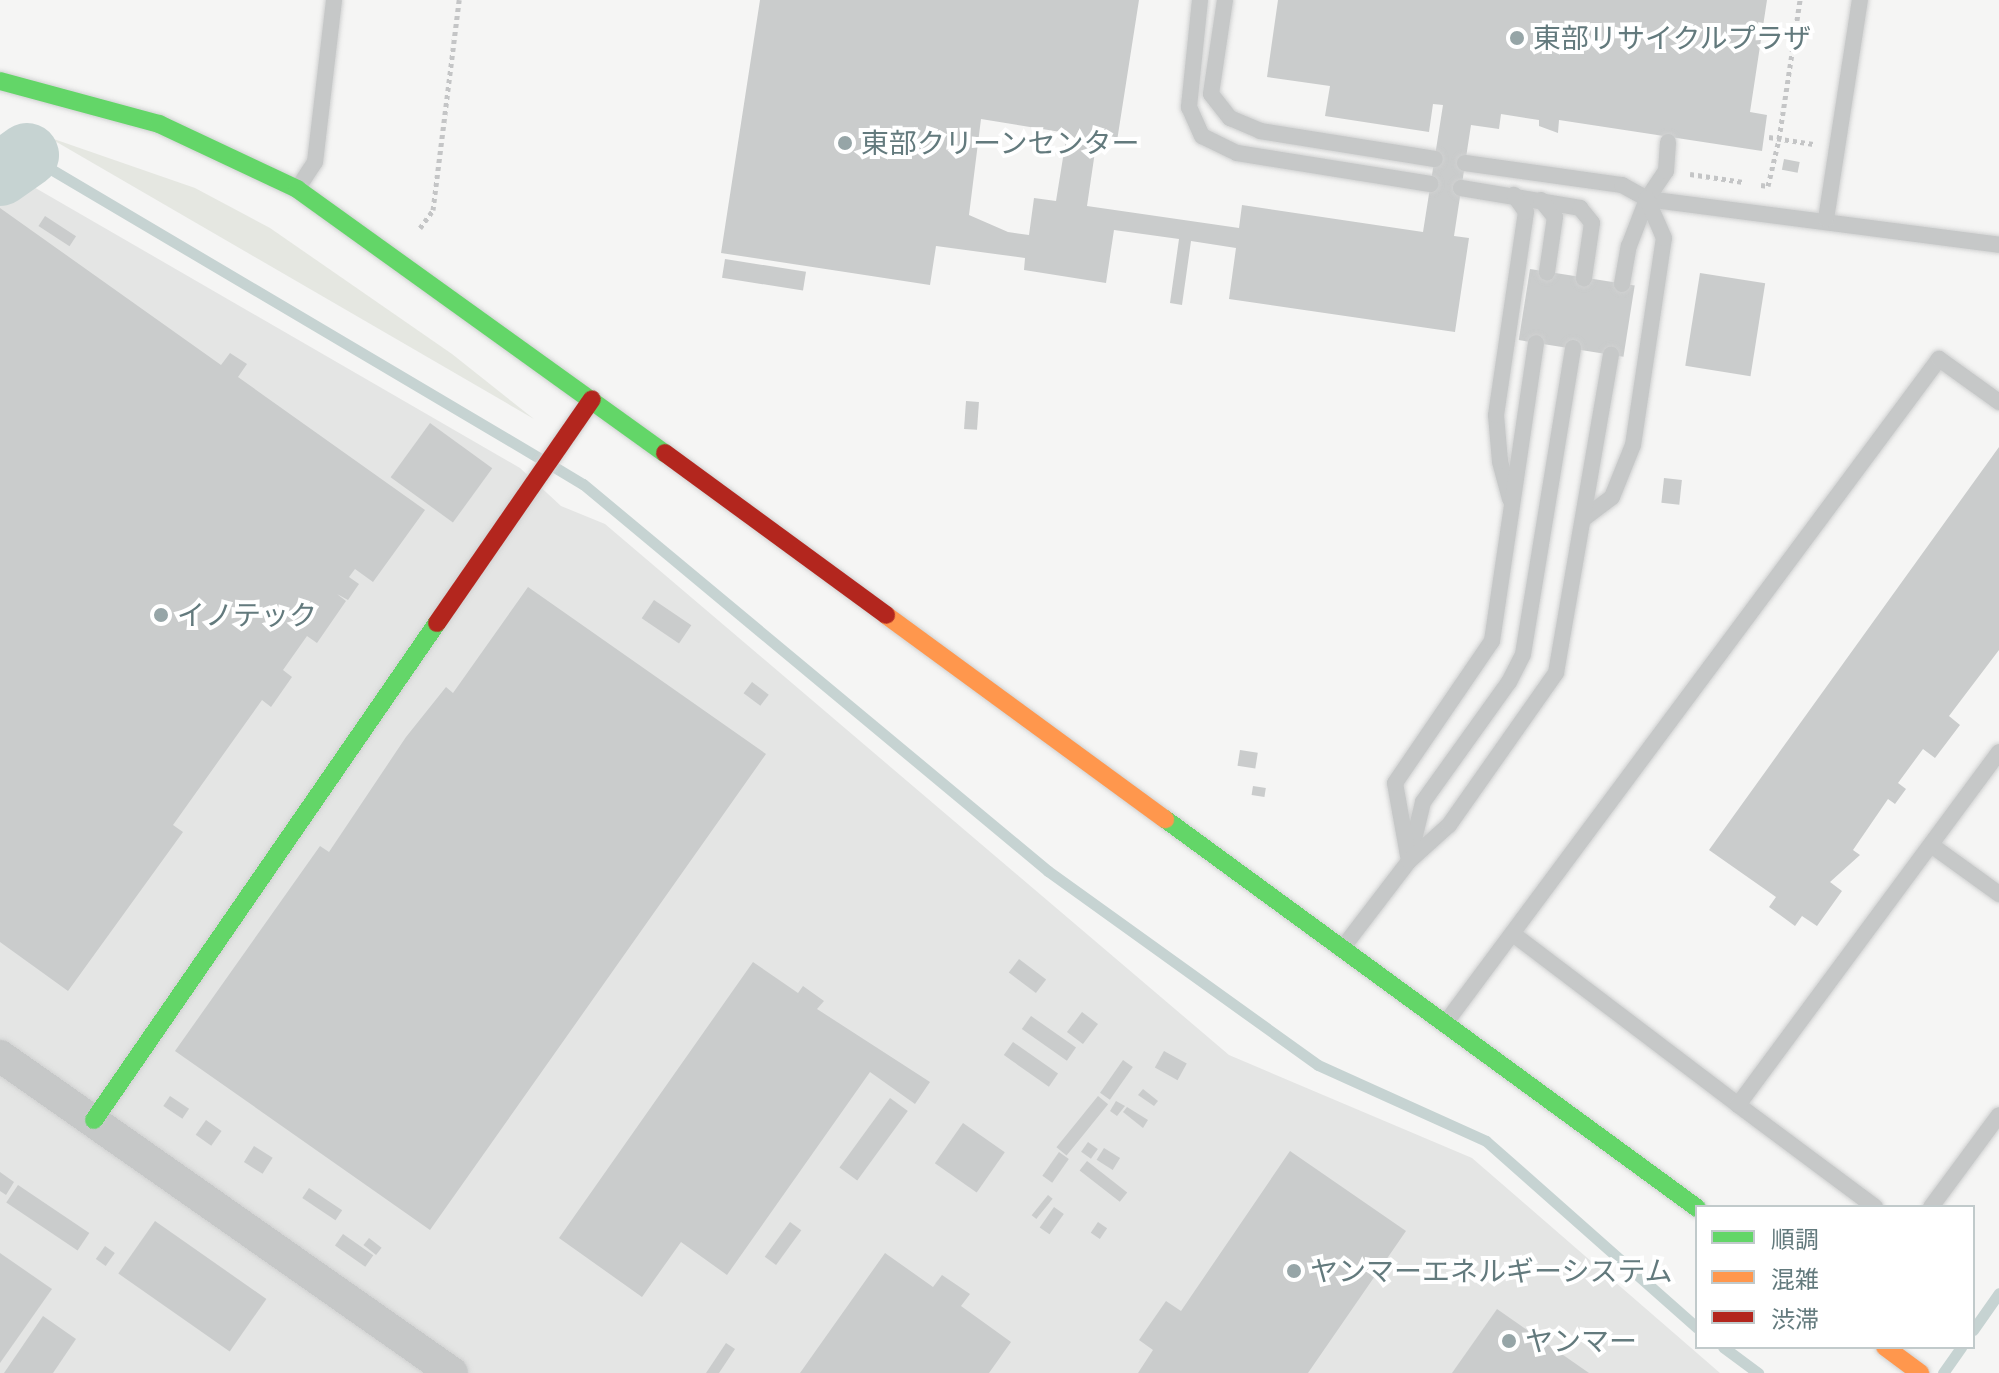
<!DOCTYPE html>
<meta charset="utf-8">
<style>
body{margin:0}
#map{position:relative;width:1999px;height:1373px;overflow:hidden;background:#f5f5f4;font-family:"Asap Condensed","Noto Sans JP",sans-serif}
div>[style]{position:absolute}
.built>*{inset:0;background:#e4e5e4}
.green>*{inset:0;background:#e5e7e1}
.stream>*{height:11px;margin:-5.5px;padding:0 5.5px;transform-origin:5.5px;border-radius:5.5px;background:#c6d3d2}
.river>*{height:64px;margin:-32px;padding:0 32px;transform-origin:32px;border-radius:32px;background:#c6d3d2}
.building>*{inset:0;background:#cacccc;transform-origin:0 0}
.path>*{height:5px;margin-top:-2.5px;transform-origin:0;background:repeating-linear-gradient(90deg,#c4c5c6 0 4px,transparent 0 8px)}
.roads{filter:drop-shadow(0 0 2px #d0d1d1) drop-shadow(0 0 2px #d0d1d1)}
.lane>*{height:16px;margin:-8px;padding:0 8px;transform-origin:8px;border-radius:8px;background:#c6c8c8}
.street>*{height:32px;margin:-16px;padding:0 16px;transform-origin:16px;border-radius:16px;background:#c6c8c8}
.fast>*{height:18px;margin:-9px;padding:0 9px;transform-origin:9px;border-radius:9px;background:#63d668}
.slow>*{height:18px;margin:-9px;padding:0 9px;transform-origin:9px;border-radius:9px;background:#ff974d}
.jam>*{height:18px;margin:-9px;padding:0 9px;transform-origin:9px;border-radius:9px;background:#b3261e}
.dots>*{width:22px;height:22px;translate:-50% -50%;box-sizing:border-box;border:4px solid #fff;border-radius:50%}
span{translate:-50% -50%;white-space:nowrap;text-align:center;line-height:1.15;-webkit-text-stroke:8px #fff;paint-order:stroke}
.poi-label{font-size:28px;color:#637a7d}
.left{translate:0 -50%;text-align:left}
.legend{position:absolute;left:1695px;top:1205px;width:280px;height:144px;box-sizing:border-box;background:#fff;border:2px solid #c1cacb;margin:0;padding:10px 14px;list-style:none;font-size:24px;color:#637a7d}
.legend li{display:flex;align-items:center;gap:16px;height:40px}
.legend b{width:40px;border:2px solid #c1cacb}
</style>
<div id="map">
<div class="built">
<i style="clip-path:polygon(32px 186px,520px 468px,561px 506px,605px 524px,1229px 1055px,1472px 1158px,1720px 1373px,0 1373px,0 192px)"></i>
</div>
<div class="green">
<i style="clip-path:polygon(48px 137px,195px 188px,270px 228px,452px 354px,534px 419px)"></i>
</div>
<div class="stream">
<i style="left:0;top:150px;width:27px;rotate:10deg"></i>
<i style="left:27px;top:155px;width:597px;rotate:30.6deg"></i>
<i style="left:556px;top:468px;width:31px;rotate:31deg"></i>
<i style="left:583px;top:484px;width:605px;rotate:39.77deg"></i>
<i style="left:1048px;top:871px;width:332px;rotate:35.7deg"></i>
<i style="left:1318px;top:1065px;width:184px;rotate:24.3deg"></i>
<i style="left:1486px;top:1141px;width:282px;rotate:41.5deg"></i>
<i style="left:1973px;top:1330px;width:45px;rotate:-54.9deg"></i>
<i style="left:1723px;top:1347px;width:44px;rotate:36.6deg"></i>
<i style="left:1943px;top:1373px;width:32px;rotate:-55deg"></i>
</div>
<div class="river">
<i style="left:0;top:174px;width:33px;rotate:-35deg"></i>
</div>
<div class="building">
<i style="clip-path:polygon(evenodd,760px 0,1139px 0,1117px 141px,1097px 138px,1087px 206px,1239px 228px,1242px 205px,1423px 232px,1443px 105px,1433px 104px,1429px 132px,1325px 116px,1330px 86px,1267px 77px,1278px 0,1767px 0,1750px 112px,1767px 115px,1762px 151px,1559px 120px,1558px 133px,1539px 126px,1539px 120px,1501px 114px,1499px 129px,1471px 125px,1454px 236px,1469px 238px,1455px 332px,1229px 299px,1236px 248px,1191px 241px,1182px 305px,1170px 303px,1179px 239px,1114px 230px,1106px 283px,1024px 270px,1025px 258px,936px 246px,930px 285px,721px 253px,760px 0,981px 119px,1067px 133px,1056px 201px,1034px 198px,1029px 235px,1008px 232px,969px 215px,981px 119px)"></i>
<i style="left:1784px;top:159px;width:16px;height:11px;rotate:11deg"></i>
<i style="clip-path:polygon(0 208px,221px 365px,230px 353px,247px 364px,238px 377px,425px 510px,373px 582px,355px 569px,349px 577px,359px 584px,348px 600px,337px 594px,346px 601px,317px 643px,307px 636px,283px 670px,292px 677px,271px 707px,262px 700px,173px 825px,183px 832px,68px 991px,0 942px)"></i>
<i style="left:45px;top:216px;width:37px;height:12px;rotate:33deg"></i>
<i style="left:725px;top:259px;width:82px;height:19px;rotate:9deg"></i>
<i style="left:1530px;top:269px;width:106px;height:72px;rotate:9deg"></i>
<i style="left:1700px;top:273px;width:66px;height:94px;rotate:9deg"></i>
<i style="left:966px;top:401px;width:13px;height:28px;rotate:4deg"></i>
<i style="left:430px;top:423px;width:77px;height:67px;rotate:36deg"></i>
<i style="clip-path:polygon(1999px 447px,1999px 650px,1949px 716px,1960px 725px,1935px 758px,1923px 749px,1898px 783px,1906px 789px,1895px 804px,1888px 799px,1853px 850px,1860px 855px,1830px 882px,1842px 891px,1817px 926px,1802px 916px,1795px 926px,1769px 907px,1776px 897px,1709px 850px)"></i>
<i style="left:1664px;top:478px;width:18px;height:25px;rotate:6deg"></i>
<i style="clip-path:polygon(528px 587px,766px 754px,430px 1230px,175px 1051px,320px 846px,329px 852px,406px 737px,446px 687px,453px 693px)"></i>
<i style="left:654px;top:600px;width:45px;height:22px;rotate:34deg"></i>
<i style="left:752px;top:682px;width:21px;height:14px;rotate:37deg"></i>
<i style="left:1240px;top:750px;width:18px;height:16px;rotate:9deg"></i>
<i style="left:1253px;top:786px;width:13px;height:9px;rotate:9deg"></i>
<i style="left:1019px;top:959px;width:34px;height:17px;rotate:37deg"></i>
<i style="clip-path:polygon(753px 962px,798px 993px,803px 986px,824px 1001px,817px 1009px,930px 1082px,915px 1104px,870px 1072px,727px 1275px,681px 1242px,642px 1297px,559px 1238px)"></i>
<i style="left:1082px;top:1012px;width:20px;height:25px;rotate:37deg"></i>
<i style="left:1031px;top:1016px;width:55px;height:16px;rotate:35deg"></i>
<i style="left:1013px;top:1042px;width:55px;height:16px;rotate:35deg"></i>
<i style="left:1164px;top:1051px;width:26px;height:19px;rotate:29deg"></i>
<i style="left:1123px;top:1060px;width:12px;height:40px;rotate:35deg"></i>
<i style="clip-path:polygon(1143px 1089px,1158px 1101px,1154px 1106px,1138px 1095px)"></i>
<i style="left:170px;top:1096px;width:23px;height:12px;rotate:34deg"></i>
<i style="left:1098px;top:1096px;width:13px;height:66px;rotate:39deg"></i>
<i style="left:890px;top:1098px;width:22px;height:86px;rotate:36deg"></i>
<i style="clip-path:polygon(1116px 1101px,1125px 1106px,1117px 1116px,1110px 1111px)"></i>
<i style="clip-path:polygon(1127px 1107px,1148px 1120px,1143px 1128px,1123px 1112px)"></i>
<i style="left:206px;top:1120px;width:19px;height:18px;rotate:35deg"></i>
<i style="left:963px;top:1123px;width:51px;height:49px;rotate:35deg"></i>
<i style="left:1088px;top:1142px;width:12px;height:12px;rotate:35deg"></i>
<i style="left:254px;top:1146px;width:22px;height:19px;rotate:32deg"></i>
<i style="left:1104px;top:1148px;width:19px;height:14px;rotate:32deg"></i>
<i style="clip-path:polygon(1290px 1151px,1406px 1231px,1308px 1373px,1138px 1373px,1153px 1350px,1139px 1340px,1166px 1301px,1181px 1311px)"></i>
<i style="left:1059px;top:1152px;width:12px;height:29px;rotate:35deg"></i>
<i style="left:1087px;top:1161px;width:51px;height:12px;rotate:38deg"></i>
<i style="clip-path:polygon(0 1172px,14px 1182px,6px 1195px,0 1191px)"></i>
<i style="left:18px;top:1185px;width:86px;height:21px;rotate:34deg"></i>
<i style="left:309px;top:1188px;width:40px;height:12px;rotate:34deg"></i>
<i style="left:1048px;top:1195px;width:6px;height:26px;rotate:39deg"></i>
<i style="left:1054px;top:1207px;width:12px;height:25px;rotate:35deg"></i>
<i style="left:155px;top:1221px;width:136px;height:64px;rotate:35deg"></i>
<i style="left:790px;top:1222px;width:14px;height:43px;rotate:36deg"></i>
<i style="left:1098px;top:1222px;width:11px;height:13px;rotate:34deg"></i>
<i style="left:343px;top:1234px;width:37px;height:14px;rotate:35deg"></i>
<i style="left:369px;top:1238px;width:16px;height:9px;rotate:38deg"></i>
<i style="left:105px;top:1246px;width:12px;height:16px;rotate:35deg"></i>
<i style="clip-path:polygon(0 1253px,52px 1289px,0 1363px)"></i>
<i style="clip-path:polygon(885px 1253px,933px 1287px,942px 1275px,970px 1294px,961px 1306px,1011px 1342px,989px 1373px,800px 1373px)"></i>
<i style="clip-path:polygon(1497px 1309px,1589px 1373px,1452px 1373px)"></i>
<i style="clip-path:polygon(43px 1316px,76px 1339px,53px 1373px,4px 1373px)"></i>
<i style="clip-path:polygon(726px 1343px,735px 1349px,719px 1373px,706px 1373px)"></i>
</div>
<div class="path">
<i style="left:1769px;top:137px;width:45px;rotate:9deg"></i>
<i style="left:1690px;top:174px;width:54px;rotate:8.6deg"></i>
<i style="left:1761px;top:185px;width:7px;rotate:8deg"></i>
<i style="left:1768px;top:186px;width:48px;rotate:-76.8deg"></i>
<i style="left:1779px;top:139px;width:141px;rotate:-81.4deg"></i>
<i style="left:420px;top:228px;width:22px;rotate:-54deg"></i>
<i style="left:433px;top:210px;width:212px;rotate:-82.9deg"></i>
</div>
<div class="roads">
<div class="lane">
<i style="left:1200px;top:0;width:108px;rotate:95.9deg"></i>
<i style="left:1189px;top:107px;width:32px;rotate:66deg"></i>
<i style="left:1202px;top:136px;width:39px;rotate:26deg"></i>
<i style="left:1237px;top:153px;width:196px;rotate:9.1deg"></i>
<i style="left:1225px;top:0;width:95px;rotate:98.5deg"></i>
<i style="left:1211px;top:94px;width:31px;rotate:52deg"></i>
<i style="left:1230px;top:118px;width:33px;rotate:23deg"></i>
<i style="left:1260px;top:131px;width:177px;rotate:9.1deg"></i>
<i style="left:1465px;top:163px;width:159px;rotate:8deg"></i>
<i style="left:1622px;top:185px;width:29px;rotate:29deg"></i>
<i style="left:1647px;top:199px;width:355px;rotate:7.4deg"></i>
<i style="left:298px;top:188px;width:31px;rotate:-57deg"></i>
<i style="left:315px;top:162px;width:163px;rotate:-83.3deg"></i>
<i style="left:1461px;top:188px;width:121px;rotate:9.5deg"></i>
<i style="left:1580px;top:208px;width:19px;rotate:51deg"></i>
<i style="left:1592px;top:223px;width:56px;rotate:98.3deg"></i>
<i style="left:1541px;top:200px;width:22px;rotate:51deg"></i>
<i style="left:1555px;top:217px;width:56px;rotate:98.3deg"></i>
<i style="left:1826px;top:219px;width:222px;rotate:-81.2deg"></i>
<i style="left:1622px;top:284px;width:39px;rotate:-80deg"></i>
<i style="left:1629px;top:246px;width:50px;rotate:-69deg"></i>
<i style="left:1647px;top:199px;width:34px;rotate:-56deg"></i>
<i style="left:1666px;top:171px;width:29px;rotate:-86deg"></i>
<i style="left:1510px;top:499px;width:39px;rotate:-105deg"></i>
<i style="left:1500px;top:461px;width:46px;rotate:-95deg"></i>
<i style="left:1496px;top:415px;width:205px;rotate:-81.6deg"></i>
<i style="left:1526px;top:212px;width:21px;rotate:-125deg"></i>
<i style="left:1583px;top:519px;width:36px;rotate:-37deg"></i>
<i style="left:1612px;top:497px;width:56px;rotate:-68deg"></i>
<i style="left:1633px;top:445px;width:209px;rotate:-81.5deg"></i>
<i style="left:1664px;top:238px;width:43px;rotate:-113.6deg"></i>
<i style="left:1931px;top:845px;width:84px;rotate:35.8deg"></i>
<i style="left:1411px;top:852px;width:51px;rotate:-76.5deg"></i>
<i style="left:1423px;top:802px;width:148px;rotate:-54.4deg"></i>
<i style="left:1509px;top:682px;width:31px;rotate:-63deg"></i>
<i style="left:1523px;top:654px;width:310px;rotate:-80.7deg"></i>
<i style="left:1409px;top:861px;width:79px;rotate:-100.2deg"></i>
<i style="left:1395px;top:783px;width:172px;rotate:-55.7deg"></i>
<i style="left:1492px;top:641px;width:301px;rotate:-81.6deg"></i>
<i style="left:1513px;top:934px;width:283px;rotate:37.2deg"></i>
<i style="left:1344px;top:946px;width:107px;rotate:-52.6deg"></i>
<i style="left:1409px;top:861px;width:54px;rotate:-42deg"></i>
<i style="left:1449px;top:825px;width:186px;rotate:-54.9deg"></i>
<i style="left:1556px;top:673px;width:323px;rotate:-80.2deg"></i>
<i style="left:1447px;top:1021px;width:825px;rotate:-53.38deg"></i>
<i style="left:1939px;top:359px;width:74px;rotate:35.6deg"></i>
<i style="left:1875px;top:1207px;width:171px;rotate:-143.3deg"></i>
<i style="left:1738px;top:1105px;width:439px;rotate:-53.5deg"></i>
<i style="left:1931px;top:1207px;width:114px;rotate:-53.5deg"></i>
</div>
<div class="street">
<i style="left:0;top:1056px;width:552px;rotate:35.04deg"></i>
</div>
<div class="fast">
<i style="left:0;top:81px;width:165px;rotate:15.1deg"></i>
<i style="left:159px;top:124px;width:153px;rotate:25.2deg"></i>
<i style="left:297px;top:189px;width:453px;rotate:35.7deg"></i>
<i style="left:1165px;top:819px;width:659px;rotate:36.17deg"></i>
<i style="left:94px;top:1120px;width:604px;rotate:-55.39deg"></i>
</div>
<div class="slow">
<i style="left:886px;top:615px;width:346px;rotate:36.2deg"></i>
<i style="left:1885px;top:1347px;width:44px;rotate:36.6deg"></i>
</div>
<div class="jam">
<i style="left:665px;top:453px;width:274px;rotate:36.2deg"></i>
<i style="left:437px;top:623px;width:272px;rotate:-55.3deg"></i>
</div>
</div>
<div class="dots">
<i style="left:1517px;top:38px;background:#96a5a7"></i>
<i style="left:845px;top:143px;background:#96a5a7"></i>
<i style="left:161px;top:615px;background:#96a5a7"></i>
<i style="left:1294px;top:1271px;background:#96a5a7"></i>
<i style="left:1509px;top:1341px;background:#96a5a7"></i>
</div>
<div class="poi-label">
<span class="left" style="left:1533px;top:38px">東部リサイクルプラザ</span>
<span class="left" style="left:861px;top:143px">東部クリーンセンター</span>
<span class="left" style="left:177px;top:615px">イノテック</span>
<span class="left" style="left:1310px;top:1271px">ヤンマーエネルギーシステム</span>
<span class="left" style="left:1525px;top:1341px">ヤンマー</span>
</div>
<ul class="legend">
<li><b style="height:10px;background:#63d668"></b>順調</li>
<li><b style="height:10px;background:#ff974d"></b>混雑</li>
<li><b style="height:10px;background:#b3261e"></b>渋滞</li>
</ul>
</div>
